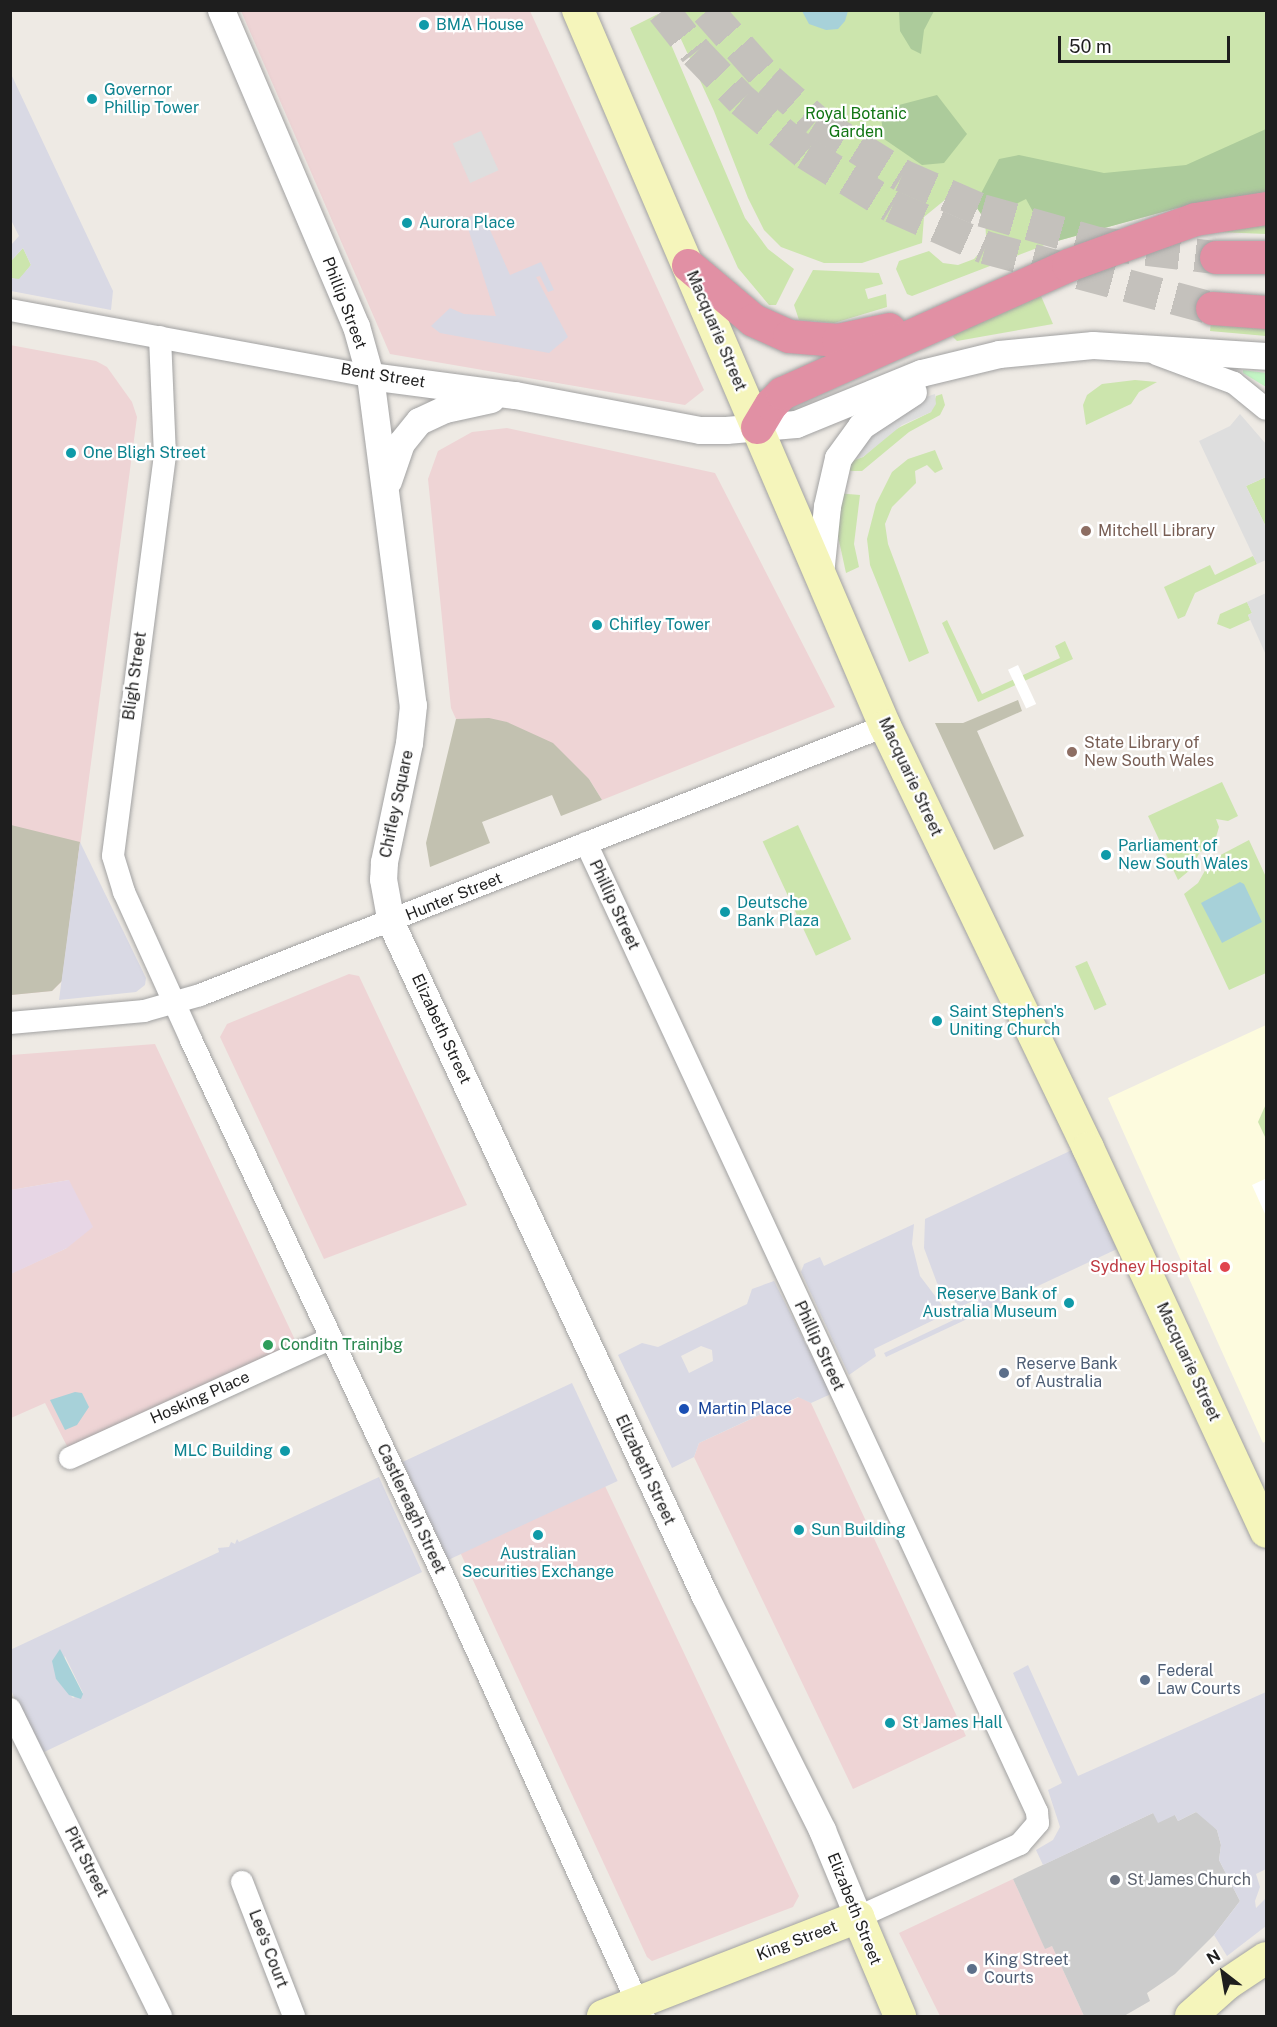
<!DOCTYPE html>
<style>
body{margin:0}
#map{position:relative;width:1277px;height:2027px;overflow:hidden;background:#eeeae4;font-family:"Public Sans",sans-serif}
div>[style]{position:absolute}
.commercial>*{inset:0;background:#eed4d5}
.industrial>*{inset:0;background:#e7d6e5}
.education>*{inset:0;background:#fdfbde}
.religious>*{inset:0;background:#ccc}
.construction>*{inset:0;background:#c2c1b0}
.grass>*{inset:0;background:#cce5ad;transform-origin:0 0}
.forest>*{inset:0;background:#accb9b}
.park>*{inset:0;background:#c3f6c4}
.parking>*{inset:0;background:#dedede;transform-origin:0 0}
.plaza>*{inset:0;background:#d9d9e4;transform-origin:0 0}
.water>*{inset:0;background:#a7d1d9}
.pier>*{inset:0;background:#fff;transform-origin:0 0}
.motorway-tunnel>*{height:33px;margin-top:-16.5px;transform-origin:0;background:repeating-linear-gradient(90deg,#c4c1bc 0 33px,transparent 0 49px)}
.roads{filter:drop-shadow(0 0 2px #a2a2a2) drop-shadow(0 0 2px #a2a2a2)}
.minor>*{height:22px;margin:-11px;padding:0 11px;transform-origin:11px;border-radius:11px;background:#fff}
.tertiary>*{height:27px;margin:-13.5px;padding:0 13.5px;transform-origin:13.5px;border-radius:13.5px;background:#fff}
.secondary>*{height:32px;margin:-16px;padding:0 16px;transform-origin:16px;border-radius:16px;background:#f5f5bb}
.motorway>*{height:33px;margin:-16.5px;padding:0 16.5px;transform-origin:16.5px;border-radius:16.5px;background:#e190a4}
.dots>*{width:16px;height:16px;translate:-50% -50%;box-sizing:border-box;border:3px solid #fff;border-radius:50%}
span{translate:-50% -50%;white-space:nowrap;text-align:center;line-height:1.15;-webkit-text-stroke:4.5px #fff;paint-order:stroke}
.culture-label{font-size:16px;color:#0d838f}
.left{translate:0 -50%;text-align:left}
.right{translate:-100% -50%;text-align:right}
.park-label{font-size:16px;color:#127514}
.street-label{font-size:16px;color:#1e1e1e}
.education-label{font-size:16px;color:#785e54}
.health-label{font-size:16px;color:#be3a42}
.leisure-label{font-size:16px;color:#27864d}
.service-label{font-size:16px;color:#4e5e75}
.transit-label{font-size:16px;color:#164399}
.worship-label{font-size:16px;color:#5b616d}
.frame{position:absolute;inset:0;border:12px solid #1e1e1e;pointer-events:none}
.north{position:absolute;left:1193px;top:1943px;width:60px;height:60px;-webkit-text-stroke:4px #fff;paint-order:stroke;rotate:329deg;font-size:16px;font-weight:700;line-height:24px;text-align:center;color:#1e1e1e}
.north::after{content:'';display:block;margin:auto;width:21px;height:27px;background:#1e1e1e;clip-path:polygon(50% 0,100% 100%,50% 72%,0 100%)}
.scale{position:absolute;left:1058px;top:36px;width:172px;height:27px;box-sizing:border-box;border:3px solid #1e1e1e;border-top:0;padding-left:8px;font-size:18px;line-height:21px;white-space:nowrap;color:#1e1e1e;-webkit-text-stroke:4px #fff;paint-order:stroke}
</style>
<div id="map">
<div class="commercial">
<i style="clip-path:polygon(241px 11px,530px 11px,704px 390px,685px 405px,390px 354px)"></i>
<i style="clip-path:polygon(10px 345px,96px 361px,107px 367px,132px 402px,137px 417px,62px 981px,52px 991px,11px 995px)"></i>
<i style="clip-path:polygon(507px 428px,715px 473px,835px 707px,602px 800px,589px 779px,507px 722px,456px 719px,451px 708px,428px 479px,438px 451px,472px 432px)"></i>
<i style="clip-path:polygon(349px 974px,359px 976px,467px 1205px,324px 1259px,220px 1037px,227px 1024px)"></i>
<i style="clip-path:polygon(155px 1044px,297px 1344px,68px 1448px,45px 1403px,11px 1418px,10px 1274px,67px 1248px,69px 1180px,11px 1190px,11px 1055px)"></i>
<i style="clip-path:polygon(799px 1397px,811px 1403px,966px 1736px,853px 1789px,694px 1457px,699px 1443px)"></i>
<i style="clip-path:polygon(605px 1486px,799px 1896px,793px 1907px,652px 1961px,647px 1957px,460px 1552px)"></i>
<i style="clip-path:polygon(1013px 1879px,1045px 1948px,1052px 1946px,1084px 2016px,940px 2016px,899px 1933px)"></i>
</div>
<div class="industrial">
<i style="clip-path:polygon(69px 1180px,93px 1227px,67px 1248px,11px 1274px,11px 1190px)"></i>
</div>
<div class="education">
<i style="clip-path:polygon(1266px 1025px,1266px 1441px,1263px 1443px,1108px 1098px)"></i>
</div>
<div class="religious">
<i style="clip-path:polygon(1196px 1812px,1208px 1819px,1217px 1830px,1221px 1845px,1219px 1860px,1240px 1901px,1214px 1935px,1175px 1974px,1147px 1993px,1150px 2001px,1124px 2016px,1084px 2016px,1052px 1946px,1045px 1949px,1013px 1879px,1153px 1813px,1175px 1815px,1178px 1821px)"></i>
</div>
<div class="construction">
<i style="clip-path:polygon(1018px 700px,1022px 711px,977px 731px,1024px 836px,994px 850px,935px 723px,963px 723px)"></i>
<i style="clip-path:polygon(489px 718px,507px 722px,553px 743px,589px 779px,602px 800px,561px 816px,552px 795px,482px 822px,490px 843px,430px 867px,426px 843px,456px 719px)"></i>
<i style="clip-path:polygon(11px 825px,80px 842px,62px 981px,52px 991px,11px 995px)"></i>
</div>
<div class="grass">
<i style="clip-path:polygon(668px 11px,1266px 11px,1266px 192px,1177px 208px,1050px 243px,912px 296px,907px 294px,896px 269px,899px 261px,929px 251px,943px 263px,958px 265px,974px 259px,981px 251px,986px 236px,985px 220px,975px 205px,946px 199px,924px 217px,922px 243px,862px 263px,824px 263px,781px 247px,764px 230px,748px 198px,714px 111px)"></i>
<i style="clip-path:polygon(658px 14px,745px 218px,768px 249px,794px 269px,776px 305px,769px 305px,738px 268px,630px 28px)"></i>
<i style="clip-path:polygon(1266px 224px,1266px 234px,1217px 232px)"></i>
<i style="clip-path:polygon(23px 248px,31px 265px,19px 280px,11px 278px,11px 261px)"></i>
<i style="clip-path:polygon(813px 270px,879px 273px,883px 284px,865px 289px,868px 299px,886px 294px,887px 307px,834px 323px,799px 320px,794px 305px)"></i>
<i style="clip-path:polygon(1041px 296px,1053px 324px,957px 341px,953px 337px,956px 331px)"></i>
<i style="clip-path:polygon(1211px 322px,1266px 329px,1266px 336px,1210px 331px)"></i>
<i style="clip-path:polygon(1135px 380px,1157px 382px,1139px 392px,1131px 404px,1086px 425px,1083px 405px,1087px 395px,1102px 384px)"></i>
<i style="clip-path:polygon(942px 394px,945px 405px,940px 415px,909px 432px,862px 471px,848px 471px,845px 458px,852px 461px,863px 457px,894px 430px,931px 412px,936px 396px)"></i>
<i style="clip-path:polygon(935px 450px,943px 469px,935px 473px,927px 465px,915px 471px,916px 483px,892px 507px,885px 524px,888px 544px,929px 653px,909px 662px,870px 565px,867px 539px,876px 504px,892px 472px,908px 459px)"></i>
<i style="clip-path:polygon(1266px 477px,1266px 527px,1246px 486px)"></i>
<i style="clip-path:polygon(836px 493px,860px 495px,854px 544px,859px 567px,846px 573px,836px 527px)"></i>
<i style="clip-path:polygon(1253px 556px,1257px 564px,1195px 593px,1185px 616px,1178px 619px,1164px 587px,1210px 565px,1215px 575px)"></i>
<i style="clip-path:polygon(1247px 602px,1252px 613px,1248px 615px,1250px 620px,1230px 629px,1217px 624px,1220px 614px)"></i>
<i style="clip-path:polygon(947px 620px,982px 694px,1060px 658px,1055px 646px,1065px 641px,1073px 659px,978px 702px,942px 623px)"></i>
<i style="clip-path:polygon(1222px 782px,1238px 816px,1228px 821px,1216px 819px,1219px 827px,1214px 844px,1200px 852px,1190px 870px,1178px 880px,1148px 816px)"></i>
<i style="left:798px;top:825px;width:126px;height:39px;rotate:65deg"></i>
<i style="clip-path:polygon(1249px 840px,1266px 877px,1266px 973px,1229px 990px,1184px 894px,1198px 883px,1211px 860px)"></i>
<i style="left:1087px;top:961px;width:48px;height:13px;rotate:66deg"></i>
<i style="clip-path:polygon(1266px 1104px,1266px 1139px,1258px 1122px)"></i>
</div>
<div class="forest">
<i style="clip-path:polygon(899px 11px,934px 11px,924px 30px,921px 54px,911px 49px,900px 31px)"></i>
<i style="clip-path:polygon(937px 95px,967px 134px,944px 163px,922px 165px,884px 139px,880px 110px)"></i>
<i style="clip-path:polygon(1266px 129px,1266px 192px,1177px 208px,1050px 243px,1026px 199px,985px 220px,975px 205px,999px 159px,1019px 155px,1104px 173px,1186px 165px)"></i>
</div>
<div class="park">
<i style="clip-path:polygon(1243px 370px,1266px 373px,1266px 387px,1243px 373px)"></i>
</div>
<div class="parking">
<i style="left:481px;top:131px;width:43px;height:31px;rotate:66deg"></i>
<i style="clip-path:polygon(935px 394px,936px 404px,931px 412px,902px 425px,863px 457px,851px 461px,860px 438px,917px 400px)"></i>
<i style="clip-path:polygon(1240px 414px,1266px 444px,1266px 477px,1246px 486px,1266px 527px,1266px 560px,1257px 564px,1199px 441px,1230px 426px)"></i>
<i style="clip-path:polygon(1266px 593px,1266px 655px,1248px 615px,1252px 613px,1247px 602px)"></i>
</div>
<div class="plaza">
<i style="clip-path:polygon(11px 74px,113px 291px,111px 310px,11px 291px,11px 278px,19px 279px,31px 265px,23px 248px,11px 261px,11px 245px,19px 236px,11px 220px)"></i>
<i style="clip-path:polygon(482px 212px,510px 275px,541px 262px,554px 290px,548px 292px,540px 276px,536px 277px,568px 337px,549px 353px,440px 333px,431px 326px,450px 308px,464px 314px,496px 316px,467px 225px,472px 222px,469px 217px)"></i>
<i style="clip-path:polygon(80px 842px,146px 978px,145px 985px,136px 992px,59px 1000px)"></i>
<i style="clip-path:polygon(1072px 1150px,1117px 1249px,886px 1357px,884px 1353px,981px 1307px,977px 1299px,960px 1307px,937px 1283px,924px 1248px,925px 1219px)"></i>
<i style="clip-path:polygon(914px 1224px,912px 1244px,920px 1276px,948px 1313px,874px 1349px,876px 1356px,849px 1375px,801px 1272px,804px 1264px,820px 1257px,824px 1266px)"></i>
<i style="clip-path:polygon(evenodd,774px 1281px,831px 1394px,811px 1403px,798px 1397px,699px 1443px,694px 1457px,672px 1468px,618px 1355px,642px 1343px,658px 1347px,747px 1304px,752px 1289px,774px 1281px,701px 1346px,712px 1350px,713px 1361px,689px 1373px,681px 1356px,701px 1346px)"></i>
<i style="left:572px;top:1383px;width:108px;height:187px;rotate:65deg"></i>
<i style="clip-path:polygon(evenodd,379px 1477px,422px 1572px,40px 1754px,11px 1690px,10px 1650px,219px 1552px,218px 1548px,229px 1547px,231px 1542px,235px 1544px,237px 1539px,239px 1542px,379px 1477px,65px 1656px,83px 1693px,73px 1698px,56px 1679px,65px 1656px)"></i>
<i style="clip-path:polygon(1028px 1665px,1078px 1776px,1266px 1692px,1266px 1869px,1256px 1874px,1260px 1887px,1255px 1901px,1256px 1908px,1266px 1898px,1266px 1926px,1227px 1956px,1214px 1935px,1240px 1901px,1219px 1860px,1221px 1845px,1217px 1830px,1196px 1812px,1178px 1821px,1175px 1815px,1158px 1823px,1153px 1813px,1043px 1865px,1036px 1850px,1053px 1840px,1060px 1827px,1048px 1790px,1062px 1783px,1013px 1673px)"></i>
</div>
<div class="water">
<i style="clip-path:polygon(848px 11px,845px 21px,838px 29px,826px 30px,809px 24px,802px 11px)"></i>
<i style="clip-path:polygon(1240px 882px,1244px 884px,1262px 922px,1222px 943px,1201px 903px)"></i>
<i style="clip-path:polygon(75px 1392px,82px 1393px,89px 1407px,77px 1425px,65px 1430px,50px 1400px)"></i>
<i style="clip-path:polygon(60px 1649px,83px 1694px,81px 1699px,69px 1695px,56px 1679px,52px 1661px)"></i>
</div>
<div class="pier">
<i style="left:1018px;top:665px;width:43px;height:11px;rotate:65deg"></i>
<i style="clip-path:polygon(1265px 1179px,1266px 1182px,1266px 1216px,1252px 1185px)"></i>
</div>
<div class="motorway-tunnel">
<i style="left:663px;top:10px;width:53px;rotate:51.8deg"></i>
<i style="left:696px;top:52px;width:66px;rotate:46.2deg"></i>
<i style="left:742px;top:100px;width:83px;rotate:39.6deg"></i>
<i style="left:806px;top:153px;width:101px;rotate:31.6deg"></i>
<i style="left:892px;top:206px;width:102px;rotate:23.8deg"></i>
<i style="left:985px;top:247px;width:235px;rotate:15deg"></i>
<i style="left:707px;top:10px;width:94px;rotate:48.5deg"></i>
<i style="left:769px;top:80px;width:62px;rotate:41.1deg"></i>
<i style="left:816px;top:121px;width:102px;rotate:32.1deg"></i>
<i style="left:902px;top:175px;width:87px;rotate:23.6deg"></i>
<i style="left:982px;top:210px;width:121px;rotate:15.9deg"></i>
<i style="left:1098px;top:243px;width:119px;rotate:6.8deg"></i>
</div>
<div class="roads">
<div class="minor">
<i style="left:10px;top:310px;width:366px;rotate:10.4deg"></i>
<i style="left:160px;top:337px;width:118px;rotate:87.6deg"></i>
<i style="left:165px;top:455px;width:404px;rotate:97.4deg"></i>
<i style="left:113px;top:856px;width:38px;rotate:73deg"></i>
<i style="left:124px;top:892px;width:162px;rotate:65.6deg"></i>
<i style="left:191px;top:1040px;width:580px;rotate:64.8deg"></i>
<i style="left:438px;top:1565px;width:496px;rotate:65.5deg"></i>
<i style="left:1156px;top:354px;width:83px;rotate:20.4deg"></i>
<i style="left:1234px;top:383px;width:41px;rotate:39.1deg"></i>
<i style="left:586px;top:843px;width:1069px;rotate:65.04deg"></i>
<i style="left:1037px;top:1812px;width:11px;rotate:85deg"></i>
<i style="left:1038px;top:1823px;width:28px;rotate:131deg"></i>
<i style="left:1020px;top:1844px;width:178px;rotate:155.7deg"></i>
<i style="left:10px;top:1023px;width:135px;rotate:-5.1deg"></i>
<i style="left:144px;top:1011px;width:58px;rotate:-15.9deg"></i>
<i style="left:200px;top:995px;width:736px;rotate:-21.44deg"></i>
<i style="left:70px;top:1458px;width:286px;rotate:-24.6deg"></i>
<i style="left:10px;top:1709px;width:342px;rotate:63.8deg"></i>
<i style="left:242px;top:1882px;width:144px;rotate:68.8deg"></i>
</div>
<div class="tertiary">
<i style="left:221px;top:10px;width:344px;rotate:66.9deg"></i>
<i style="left:356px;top:326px;width:52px;rotate:74.4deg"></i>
<i style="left:370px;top:376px;width:332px;rotate:82.6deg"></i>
<i style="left:413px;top:705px;width:38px;rotate:96deg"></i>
<i style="left:409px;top:743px;width:122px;rotate:101.9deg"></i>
<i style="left:384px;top:862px;width:17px;rotate:93deg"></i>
<i style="left:383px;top:879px;width:45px;rotate:79.7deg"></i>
<i style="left:391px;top:923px;width:743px;rotate:64.99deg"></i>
<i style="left:705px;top:1596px;width:262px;rotate:63.4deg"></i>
<i style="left:822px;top:1830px;width:94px;rotate:67.5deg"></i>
<i style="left:370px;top:376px;width:146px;rotate:7.5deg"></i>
<i style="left:515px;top:395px;width:188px;rotate:10.7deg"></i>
<i style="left:700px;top:430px;width:26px"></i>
<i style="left:726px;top:430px;width:70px;rotate:-4.9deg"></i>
<i style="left:796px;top:424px;width:135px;rotate:-22.2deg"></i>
<i style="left:921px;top:373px;width:80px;rotate:-13.7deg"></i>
<i style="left:999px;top:354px;width:94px;rotate:-5.5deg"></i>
<i style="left:1093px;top:345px;width:173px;rotate:3.6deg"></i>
<i style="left:388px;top:481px;width:40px;rotate:-71.1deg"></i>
<i style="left:401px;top:443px;width:28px;rotate:-51deg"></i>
<i style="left:419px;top:421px;width:29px;rotate:-25deg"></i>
<i style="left:445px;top:409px;width:47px;rotate:-12.3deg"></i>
<i style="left:820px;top:574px;width:68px;rotate:-84.1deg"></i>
<i style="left:827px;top:506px;width:49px;rotate:-77.1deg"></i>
<i style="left:838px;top:458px;width:39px;rotate:-54deg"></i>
<i style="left:861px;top:426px;width:62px;rotate:-33.2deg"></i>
</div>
<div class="secondary">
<i style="left:578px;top:10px;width:779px;rotate:66.79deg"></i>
<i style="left:885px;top:726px;width:468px;rotate:64.3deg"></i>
<i style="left:1088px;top:1148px;width:423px;rotate:65.1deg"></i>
<i style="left:603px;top:2016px;width:274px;rotate:-21.2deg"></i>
<i style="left:858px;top:1917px;width:108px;rotate:67deg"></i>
<i style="left:1191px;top:2016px;width:48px;rotate:-41.6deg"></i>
<i style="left:1227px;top:1984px;width:47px;rotate:-33.7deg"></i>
</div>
<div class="motorway">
<i style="left:1216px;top:257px;width:50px"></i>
<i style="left:688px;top:265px;width:85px;rotate:40.2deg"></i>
<i style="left:753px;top:320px;width:39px;rotate:24deg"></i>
<i style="left:789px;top:336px;width:49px;rotate:4.7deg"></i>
<i style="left:838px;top:340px;width:52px;rotate:-12.2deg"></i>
<i style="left:1212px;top:308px;width:54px;rotate:4.2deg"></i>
<i style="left:757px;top:427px;width:27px;rotate:-59deg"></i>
<i style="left:771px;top:404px;width:16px;rotate:-45deg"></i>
<i style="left:782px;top:393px;width:313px;rotate:-24.1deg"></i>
<i style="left:1068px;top:265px;width:135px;rotate:-19.9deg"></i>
<i style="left:1195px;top:219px;width:72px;rotate:-8.8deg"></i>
</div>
</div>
<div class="dots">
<i style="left:424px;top:25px;background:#0f9aa8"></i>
<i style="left:92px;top:99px;background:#0f9aa8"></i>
<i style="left:407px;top:223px;background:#0f9aa8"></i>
<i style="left:71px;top:453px;background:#0f9aa8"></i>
<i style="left:1086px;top:531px;background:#8d6e63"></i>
<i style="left:597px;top:625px;background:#0f9aa8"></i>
<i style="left:1072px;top:752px;background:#8d6e63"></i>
<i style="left:1106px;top:855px;background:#0f9aa8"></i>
<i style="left:725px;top:912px;background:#0f9aa8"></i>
<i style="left:937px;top:1021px;background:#0f9aa8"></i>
<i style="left:1225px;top:1267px;background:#e0444e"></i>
<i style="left:1069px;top:1303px;background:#0f9aa8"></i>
<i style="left:268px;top:1345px;background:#2e9e5b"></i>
<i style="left:1004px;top:1373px;background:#5c6f8a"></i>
<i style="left:684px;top:1409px;background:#1a4fb4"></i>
<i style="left:285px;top:1451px;background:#0f9aa8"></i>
<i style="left:799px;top:1530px;background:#0f9aa8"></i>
<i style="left:538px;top:1535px;background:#0f9aa8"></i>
<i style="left:1145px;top:1680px;background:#5c6f8a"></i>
<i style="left:890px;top:1723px;background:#0f9aa8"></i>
<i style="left:1115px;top:1880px;background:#6b7280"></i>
<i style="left:972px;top:1969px;background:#5c6f8a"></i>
</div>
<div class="culture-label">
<span class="left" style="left:436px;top:25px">BMA House</span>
<span class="left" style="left:104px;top:99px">Governor<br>Phillip Tower</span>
<span class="left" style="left:419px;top:223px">Aurora Place</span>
<span class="left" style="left:83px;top:453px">One Bligh Street</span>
<span class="left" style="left:609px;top:625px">Chifley Tower</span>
<span class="left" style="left:1118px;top:855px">Parliament of<br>New South Wales</span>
<span class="left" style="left:737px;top:912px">Deutsche<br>Bank Plaza</span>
<span class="left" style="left:949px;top:1021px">Saint Stephen's<br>Uniting Church</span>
<span class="right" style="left:1057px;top:1303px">Reserve Bank of<br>Australia Museum</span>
<span class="right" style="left:273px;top:1451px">MLC Building</span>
<span class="left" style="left:811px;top:1530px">Sun Building</span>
<span style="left:538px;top:1563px">Australian<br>Securities Exchange</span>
<span class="left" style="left:902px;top:1723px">St James Hall</span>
</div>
<div class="park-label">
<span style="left:856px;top:123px">Royal Botanic<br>Garden</span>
</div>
<div class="street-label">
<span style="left:344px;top:303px;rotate:69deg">Phillip Street</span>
<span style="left:716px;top:331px;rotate:67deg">Macquarie Street</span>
<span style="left:383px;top:376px;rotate:9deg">Bent Street</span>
<span style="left:135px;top:676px;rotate:-82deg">Bligh Street</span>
<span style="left:910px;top:777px;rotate:65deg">Macquarie Street</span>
<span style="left:397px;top:804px;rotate:-78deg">Chifley Square</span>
<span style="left:454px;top:897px;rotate:-22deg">Hunter Street</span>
<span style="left:614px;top:905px;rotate:65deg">Phillip Street</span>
<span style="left:441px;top:1029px;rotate:65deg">Elizabeth Street</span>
<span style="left:819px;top:1346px;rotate:65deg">Phillip Street</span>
<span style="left:1188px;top:1362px;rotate:65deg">Macquarie Street</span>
<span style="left:200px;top:1398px;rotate:-24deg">Hosking Place</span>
<span style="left:645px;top:1470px;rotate:65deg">Elizabeth Street</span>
<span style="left:411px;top:1509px;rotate:65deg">Castlereagh Street</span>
<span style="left:86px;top:1862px;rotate:63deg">Pitt Street</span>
<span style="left:854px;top:1909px;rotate:68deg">Elizabeth Street</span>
<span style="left:797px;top:1941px;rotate:-21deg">King Street</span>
<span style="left:268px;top:1949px;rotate:69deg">Lee's Court</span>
</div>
<div class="education-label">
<span class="left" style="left:1098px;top:531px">Mitchell Library</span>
<span class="left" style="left:1084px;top:752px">State Library of<br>New South Wales</span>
</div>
<div class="health-label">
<span class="right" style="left:1212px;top:1267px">Sydney Hospital</span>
</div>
<div class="leisure-label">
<span class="left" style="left:280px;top:1345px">Conditn Trainjbg</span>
</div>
<div class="service-label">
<span class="left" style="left:1016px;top:1373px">Reserve Bank<br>of Australia</span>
<span class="left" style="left:1157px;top:1680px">Federal<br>Law Courts</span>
<span class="left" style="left:984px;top:1969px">King Street<br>Courts</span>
</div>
<div class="transit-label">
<span class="left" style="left:698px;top:1409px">Martin Place</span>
</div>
<div class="worship-label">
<span class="left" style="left:1127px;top:1880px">St James Church</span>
</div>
<div class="frame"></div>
<div class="north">N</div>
<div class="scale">50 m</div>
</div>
